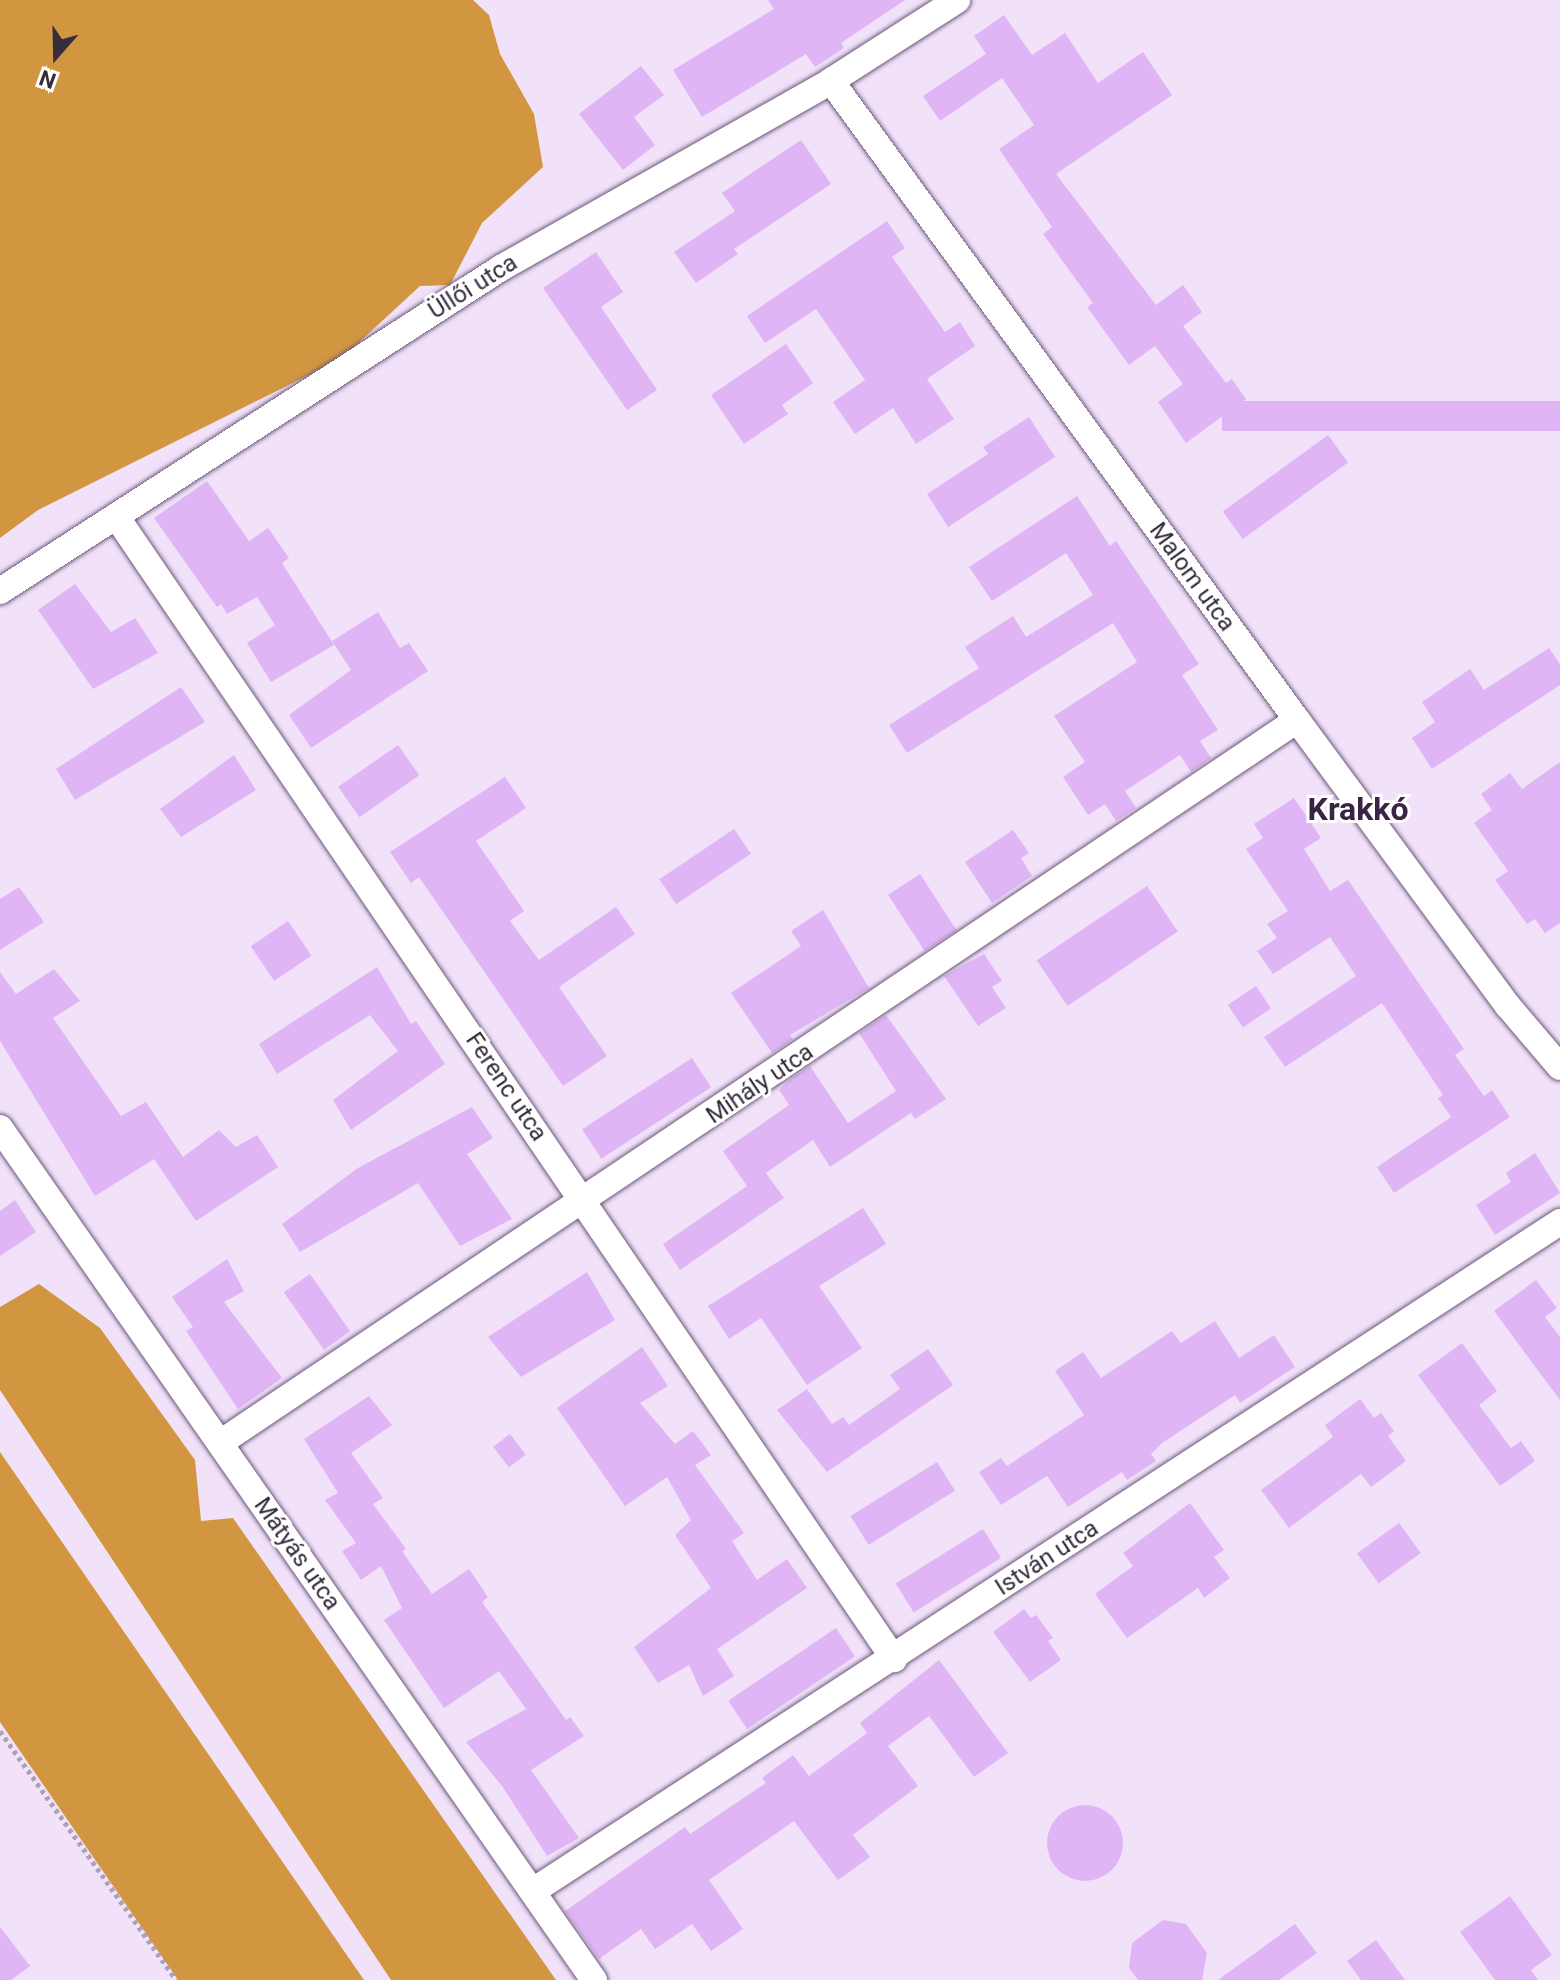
<!DOCTYPE html>
<meta charset="utf-8">
<style>
body{margin:0}
#map{position:relative;width:1560px;height:1980px;overflow:hidden;background:#f1e2fa;font-family:Roboto,sans-serif}
div>[style]{position:absolute}
.forest>*{inset:0;background:#d29640}
.building>*{inset:0;background:#dfb5f6;transform-origin:0 0}
.round{border-radius:50%}
.path>*{height:5px;margin-top:-2.5px;transform-origin:0;background:repeating-linear-gradient(90deg,#aea1b6 0 4px,transparent 0 8px)}
.roads{filter:drop-shadow(0 0 2px #6d5779) drop-shadow(0 0 2px #6d5779)}
.street>*{height:26px;margin:-13px;padding:0 13px;transform-origin:13px;border-radius:13px;background:#fff}
span{translate:-50% -50%;white-space:nowrap;text-align:center;line-height:1.15;-webkit-text-stroke:6px #fff;paint-order:stroke}
.street-label{font-size:24px;color:#362d3c}
.district-label{font-size:32px;color:#392543;font-weight:700}
.north{position:absolute;left:16px;top:16px;width:80px;height:80px;-webkit-text-stroke:6px #fff;paint-order:stroke;rotate:200deg;font-size:22px;font-weight:700;line-height:32px;text-align:center;color:#362d3c}
.north::after{content:'';display:block;margin:auto;width:28px;height:36px;background:#362d3c;clip-path:polygon(50% 0,100% 100%,50% 72%,0 100%)}
</style>
<div id="map">
<div class="forest">
<i style="clip-path:polygon(0 0,473px 0,489px 15px,500px 54px,534px 114px,543px 167px,482px 223px,450px 285px,420px 286px,341px 359px,38px 510px,0 538px)"></i>
<i style="clip-path:polygon(39px 1284px,100px 1328px,195px 1460px,201px 1521px,233px 1518px,556px 1980px,391px 1980px,0 1390px,0 1307px)"></i>
<i style="clip-path:polygon(0 1452px,364px 1980px,178px 1980px,0 1722px)"></i>
</div>
<div class="building">
<i style="clip-path:polygon(768px 0,905px 0,841px 43px,844px 48px,815px 67px,806px 54px,702px 117px,673px 70px,774px 9px)"></i>
<i style="clip-path:polygon(1004px 15px,1032px 55px,1065px 33px,1098px 83px,1143px 52px,1172px 95px,1056px 174px,1156px 305px,1183px 285px,1202px 312px,1183px 326px,1226px 383px,1232px 379px,1246px 399px,1186px 443px,1158px 402px,1183px 384px,1155px 346px,1129px 365px,1087px 307px,1093px 303px,1043px 234px,1052px 227px,999px 149px,1034px 125px,1002px 78px,940px 121px,923px 96px,986px 54px,974px 36px)"></i>
<i style="clip-path:polygon(641px 66px,664px 95px,634px 117px,655px 145px,623px 170px,579px 114px)"></i>
<i style="clip-path:polygon(801px 140px,831px 184px,734px 249px,738px 254px,696px 283px,674px 252px,735px 211px,722px 193px)"></i>
<i style="clip-path:polygon(887px 221px,905px 248px,892px 257px,945px 332px,960px 322px,975px 346px,927px 379px,954px 419px,916px 444px,893px 408px,855px 434px,833px 402px,865px 380px,816px 309px,765px 343px,747px 316px)"></i>
<i style="clip-path:polygon(596px 252px,623px 292px,601px 307px,657px 390px,627px 410px,543px 288px)"></i>
<i style="clip-path:polygon(786px 344px,813px 383px,782px 405px,788px 414px,744px 444px,711px 395px)"></i>
<i style="left:1560px;top:401px;width:30px;height:338px;rotate:90deg"></i>
<i style="clip-path:polygon(1029px 417px,1055px 457px,948px 527px,927px 494px,988px 454px,983px 447px)"></i>
<i style="left:1328px;top:435px;width:34px;height:130px;rotate:54deg"></i>
<i style="clip-path:polygon(207px 481px,249px 541px,268px 528px,289px 558px,282px 563px,334px 645px,271px 682px,247px 643px,275px 625px,257px 597px,227px 614px,221px 604px,217px 607px,154px 518px)"></i>
<i style="clip-path:polygon(1077px 496px,1110px 546px,1116px 541px,1199px 664px,1182px 675px,1218px 730px,1200px 741px,1211px 758px,1191px 772px,1180px 755px,1125px 791px,1136px 808px,1116px 821px,1105px 804px,1088px 815px,1063px 777px,1085px 762px,1054px 716px,1137px 662px,1113px 623px,907px 753px,889px 725px,979px 668px,965px 647px,1013px 616px,1026px 637px,1093px 595px,1066px 553px,992px 601px,969px 567px)"></i>
<i style="clip-path:polygon(75px 584px,111px 632px,135px 618px,158px 653px,93px 689px,38px 610px)"></i>
<i style="clip-path:polygon(378px 612px,400px 648px,409px 643px,428px 671px,311px 748px,289px 715px,351px 670px,332px 641px)"></i>
<i style="clip-path:polygon(1549px 648px,1560px 664px,1560px 685px,1432px 769px,1412px 738px,1435px 722px,1422px 702px,1470px 669px,1484px 690px)"></i>
<i style="clip-path:polygon(181px 687px,205px 722px,75px 800px,56px 769px)"></i>
<i style="left:398px;top:745px;width:37px;height:73px;rotate:55deg"></i>
<i style="clip-path:polygon(234px 755px,256px 790px,181px 837px,160px 809px)"></i>
<i style="clip-path:polygon(1560px 762px,1560px 923px,1545px 933px,1535px 919px,1527px 924px,1495px 880px,1508px 871px,1474px 823px,1492px 810px,1481px 794px,1510px 773px,1522px 789px)"></i>
<i style="clip-path:polygon(505px 777px,526px 808px,476px 841px,524px 911px,510px 921px,539px 960px,616px 907px,635px 934px,559px 987px,607px 1056px,563px 1086px,419px 877px,411px 883px,390px 852px)"></i>
<i style="clip-path:polygon(1294px 798px,1321px 838px,1304px 849px,1330px 891px,1348px 880px,1464px 1049px,1455px 1055px,1484px 1096px,1492px 1090px,1510px 1117px,1394px 1193px,1377px 1167px,1451px 1117px,1438px 1098px,1443px 1095px,1382px 1003px,1285px 1067px,1264px 1037px,1356px 976px,1330px 937px,1273px 974px,1257px 951px,1277px 938px,1267px 924px,1288px 911px,1246px 849px,1263px 838px,1254px 824px)"></i>
<i style="left:734px;top:829px;width:30px;height:90px;rotate:56deg"></i>
<i style="clip-path:polygon(1013px 830px,1029px 853px,1021px 858px,1032px 876px,992px 903px,965px 862px)"></i>
<i style="left:920px;top:874px;width:67px;height:38px;rotate:57deg"></i>
<i style="left:1147px;top:886px;width:55px;height:133px;rotate:56deg"></i>
<i style="clip-path:polygon(19px 887px,44px 922px,0 950px,0 899px)"></i>
<i style="clip-path:polygon(823px 910px,869px 988px,790px 1035px,793px 1039px,772px 1053px,731px 993px,801px 946px,791px 931px)"></i>
<i style="left:288px;top:921px;width:42px;height:45px;rotate:56deg"></i>
<i style="clip-path:polygon(984px 954px,1002px 981px,992px 987px,1006px 1008px,978px 1026px,944px 976px)"></i>
<i style="clip-path:polygon(377px 967px,411px 1024px,416px 1021px,445px 1064px,351px 1130px,333px 1100px,398px 1051px,370px 1015px,277px 1074px,259px 1044px)"></i>
<i style="clip-path:polygon(54px 969px,80px 1001px,53px 1018px,121px 1116px,146px 1102px,183px 1157px,219px 1130px,236px 1147px,257px 1135px,278px 1167px,196px 1221px,154px 1159px,95px 1196px,0 1041px,0 972px,16px 994px)"></i>
<i style="left:1256px;top:986px;width:27px;height:34px;rotate:56deg"></i>
<i style="clip-path:polygon(886px 1015px,946px 1099px,915px 1119px,911px 1113px,830px 1167px,813px 1140px,766px 1173px,784px 1198px,680px 1270px,663px 1244px,747px 1186px,723px 1151px,789px 1105px,779px 1090px,789px 1080px,810px 1066px,848px 1123px,896px 1091px,859px 1033px)"></i>
<i style="left:692px;top:1058px;width:35px;height:131px;rotate:57deg"></i>
<i style="clip-path:polygon(472px 1107px,493px 1138px,467px 1154px,512px 1219px,460px 1246px,418px 1183px,300px 1252px,282px 1224px,358px 1168px)"></i>
<i style="clip-path:polygon(1535px 1153px,1560px 1193px,1495px 1235px,1476px 1205px,1511px 1182px,1506px 1173px)"></i>
<i style="clip-path:polygon(15px 1200px,36px 1232px,0 1256px,0 1211px)"></i>
<i style="clip-path:polygon(863px 1208px,886px 1244px,819px 1286px,862px 1348px,807px 1385px,761px 1318px,729px 1339px,708px 1306px)"></i>
<i style="clip-path:polygon(227px 1259px,244px 1291px,224px 1302px,282px 1378px,238px 1409px,186px 1331px,193px 1327px,172px 1297px)"></i>
<i style="clip-path:polygon(587px 1272px,615px 1320px,521px 1377px,488px 1337px)"></i>
<i style="left:310px;top:1274px;width:70px;height:32px;rotate:55deg"></i>
<i style="clip-path:polygon(1536px 1280px,1557px 1308px,1545px 1317px,1560px 1337px,1560px 1400px,1494px 1311px)"></i>
<i style="clip-path:polygon(1215px 1321px,1239px 1358px,1274px 1335px,1295px 1367px,1240px 1403px,1235px 1395px,1162px 1443px,1151px 1454px,1156px 1461px,1127px 1480px,1122px 1472px,1068px 1507px,1047px 1476px,1001px 1505px,979px 1472px,1001px 1458px,1007px 1466px,1084px 1415px,1055px 1371px,1083px 1352px,1101px 1378px,1172px 1331px,1181px 1343px)"></i>
<i style="clip-path:polygon(1462px 1343px,1497px 1391px,1479px 1405px,1511px 1448px,1521px 1441px,1535px 1461px,1500px 1486px,1418px 1375px)"></i>
<i style="clip-path:polygon(642px 1347px,668px 1386px,640px 1403px,675px 1444px,693px 1431px,711px 1455px,695px 1465px,744px 1533px,732px 1541px,757px 1580px,787px 1559px,807px 1588px,717px 1649px,734px 1676px,703px 1696px,689px 1665px,658px 1683px,634px 1647px,711px 1588px,675px 1535px,691px 1520px,667px 1477px,625px 1506px,557px 1408px)"></i>
<i style="clip-path:polygon(928px 1349px,953px 1385px,827px 1472px,777px 1410px,807px 1389px,832px 1424px,843px 1417px,849px 1425px,900px 1389px,890px 1375px)"></i>
<i style="clip-path:polygon(369px 1396px,392px 1425px,351px 1453px,383px 1498px,373px 1504px,406px 1549px,402px 1551px,432px 1594px,469px 1569px,488px 1597px,482px 1602px,566px 1720px,570px 1717px,584px 1736px,531px 1770px,579px 1838px,547px 1856px,502px 1786px,466px 1742px,526px 1709px,499px 1671px,444px 1708px,384px 1620px,402px 1608px,381px 1566px,361px 1580px,342px 1551px,356px 1543px,325px 1500px,338px 1493px,304px 1439px)"></i>
<i style="clip-path:polygon(1360px 1399px,1374px 1418px,1381px 1413px,1394px 1431px,1388px 1436px,1406px 1461px,1371px 1487px,1361px 1474px,1289px 1528px,1261px 1490px,1333px 1437px,1325px 1425px)"></i>
<i style="left:510px;top:1434px;width:26px;height:21px;rotate:53deg"></i>
<i style="left:937px;top:1462px;width:34px;height:102px;rotate:58deg"></i>
<i style="clip-path:polygon(1190px 1503px,1224px 1550px,1214px 1557px,1230px 1578px,1204px 1598px,1198px 1588px,1127px 1638px,1095px 1594px,1133px 1566px,1123px 1553px)"></i>
<i style="left:1399px;top:1523px;width:37px;height:52px;rotate:54deg"></i>
<i style="left:983px;top:1529px;width:34px;height:103px;rotate:58deg"></i>
<i style="clip-path:polygon(1024px 1609px,1031px 1618px,1036px 1615px,1053px 1638px,1048px 1641px,1061px 1660px,1030px 1682px,993px 1632px)"></i>
<i style="left:836px;top:1628px;width:34px;height:130px;rotate:56deg"></i>
<i style="clip-path:polygon(939px 1660px,1008px 1753px,974px 1777px,929px 1716px,888px 1746px,918px 1786px,853px 1835px,870px 1857px,838px 1880px,794px 1821px,709px 1880px,743px 1929px,711px 1951px,692px 1924px,655px 1949px,641px 1929px,599px 1959px,565px 1911px,685px 1827px,690px 1834px,766px 1783px,762px 1778px,793px 1755px,809px 1776px,867px 1733px,860px 1723px)"></i>
<i class="round" style="left:1047px;top:1805px;width:76px;height:76px"></i>
<i style="clip-path:polygon(1510px 1896px,1552px 1955px,1531px 1970px,1538px 1980px,1495px 1980px,1460px 1932px)"></i>
<i style="clip-path:polygon(1163px 1920px,1186px 1924px,1207px 1953px,1202px 1980px,1138px 1980px,1129px 1968px,1132px 1943px)"></i>
<i style="clip-path:polygon(1295px 1924px,1317px 1953px,1279px 1980px,1218px 1980px)"></i>
<i style="clip-path:polygon(0 1927px,30px 1966px,11px 1980px,0 1980px)"></i>
<i style="clip-path:polygon(1376px 1940px,1405px 1980px,1361px 1980px,1347px 1961px)"></i>
</div>
<div class="path">
<i style="left:0;top:1731px;width:305px;rotate:54.7deg"></i>
</div>
<div class="roads">
<div class="street">
<i style="left:831px;top:81px;width:791px;rotate:53.9deg"></i>
<i style="left:1297px;top:720px;width:355px;rotate:53.6deg"></i>
<i style="left:1508px;top:1006px;width:80px;rotate:49.6deg"></i>
<i style="left:116px;top:516px;width:1383px;rotate:55.76deg"></i>
<i style="left:0;top:591px;width:596px;rotate:-32.81deg"></i>
<i style="left:501px;top:268px;width:379px;rotate:-29.5deg"></i>
<i style="left:831px;top:81px;width:150px;rotate:-32.7deg"></i>
<i style="left:0;top:1128px;width:1039px;rotate:55.12deg"></i>
<i style="left:220px;top:1443px;width:1297px;rotate:-33.87deg"></i>
<i style="left:533px;top:1891px;width:1226px;rotate:-33.08deg"></i>
</div>
</div>
<div class="street-label">
<span style="left:473px;top:287px;rotate:-32deg">Üllői utca</span>
<span style="left:1192px;top:577px;rotate:54deg">Malom utca</span>
<span style="left:760px;top:1084px;rotate:-34deg">Mihály utca</span>
<span style="left:506px;top:1087px;rotate:56deg">Ferenc utca</span>
<span style="left:297px;top:1554px;rotate:55deg">Mátyás utca</span>
<span style="left:1047px;top:1558px;rotate:-33deg">István utca</span>
</div>
<div class="district-label">
<span style="left:1358px;top:809px">Krakkó</span>
</div>
<div class="north">N</div>
</div>
